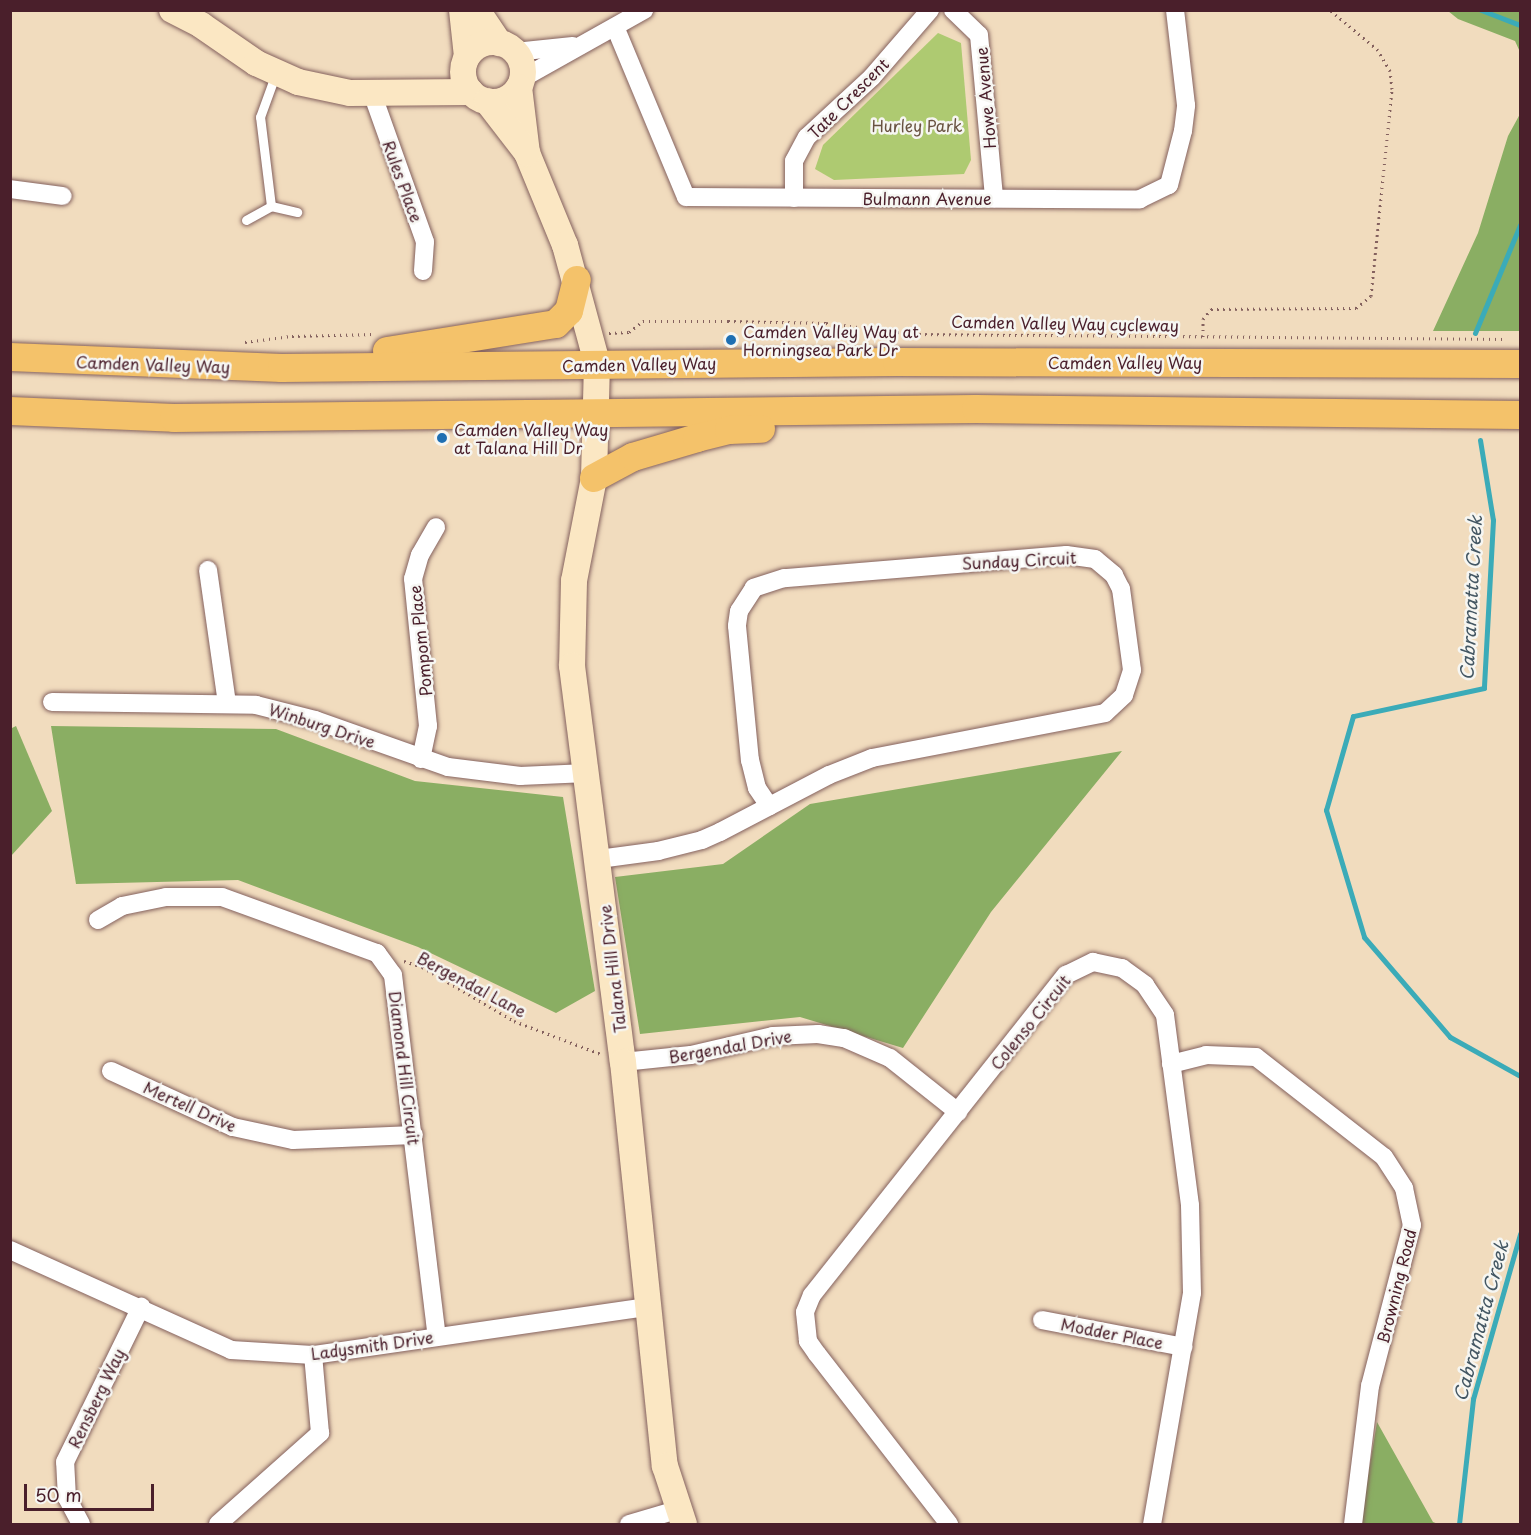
<!DOCTYPE html>
<style>
body{margin:0}
#map{position:relative;width:1531px;height:1535px;overflow:hidden;background:#f1dcbe;font-family:"Playpen Sans",sans-serif}
div>[style]{position:absolute}
.green>*{inset:0;background:#aeca71}
.forest>*{inset:0;background:#8aae63}
.stream>*{height:5px;margin:-2.5px;padding:0 2.5px;transform-origin:2.5px;border-radius:2.5px;background:#3babb8}
.path>*{height:3px;margin-top:-1.5px;transform-origin:0;background:repeating-linear-gradient(90deg,#84615e 0 1.5px,transparent 0 6px)}
.roads{filter:drop-shadow(0 0 2px #84615e) drop-shadow(0 0 2px #84615e)}
.lane>*{height:9px;margin:-4.5px;padding:0 4.5px;transform-origin:4.5px;border-radius:4.5px;background:#fff}
.street>*{height:18px;margin:-9px;padding:0 9px;transform-origin:9px;border-radius:9px;background:#fff}
.secondary>*{height:26px;margin:-13px;padding:0 13px;transform-origin:13px;border-radius:13px;background:#fbe7c3}
.secondary>.ring{margin:-13px;padding:0;box-sizing:content-box;background:none;border:26px solid #fbe7c3;border-radius:50%}
.primary>*{height:28px;margin:-14px;padding:0 14px;transform-origin:14px;border-radius:14px;background:#f4c26a}
.dots>*{width:16px;height:16px;translate:-50% -50%;box-sizing:border-box;border:3px solid #f6f6f2;border-radius:50%}
span{translate:-50% -50%;white-space:nowrap;text-align:center;line-height:1.15;-webkit-text-stroke:5px #f6f6f2;paint-order:stroke}
.street-label{font-size:16px;color:#4a1f2b}
.park-label{font-size:16px;color:#685240}
.poi-label{font-size:16px;color:#4a1f2b}
.left{translate:0 -50%;text-align:left}
.water-label{font-size:18px;color:#445763;font-style:italic}
.frame{position:absolute;inset:0;border:12px solid #4a1f2b;pointer-events:none}
.scale{position:absolute;left:24px;top:1484px;width:130px;height:27px;box-sizing:border-box;border:3px solid #4a1f2b;border-top:0;padding-left:8px;font-size:18px;line-height:21px;white-space:nowrap;color:#4a1f2b;-webkit-text-stroke:4px #f6f6f2;paint-order:stroke}
</style>
<div id="map">
<div class="green">
<i style="clip-path:polygon(938px 33px,961px 43px,971px 160px,964px 174px,834px 180px,815px 169px,823px 145px)"></i>
</div>
<div class="forest">
<i style="clip-path:polygon(1448px 11px,1520px 11px,1520px 52px,1515px 41px,1458px 19px)"></i>
<i style="clip-path:polygon(1520px 114px,1520px 331px,1433px 331px,1478px 233px,1508px 136px)"></i>
<i style="clip-path:polygon(16px 726px,52px 811px,11px 856px,10px 729px)"></i>
<i style="clip-path:polygon(51px 726px,276px 729px,415px 781px,563px 797px,595px 991px,556px 1013px,418px 947px,238px 880px,76px 884px)"></i>
<i style="clip-path:polygon(1122px 751px,991px 912px,903px 1048px,800px 1017px,640px 1034px,615px 877px,723px 864px,810px 804px)"></i>
<i style="clip-path:polygon(1377px 1422px,1433px 1522px,1438px 1524px,1360px 1524px)"></i>
</div>
<div class="stream">
<i style="left:1481px;top:10px;width:42px;rotate:21deg"></i>
<i style="left:1475px;top:333px;width:117px;rotate:-67.4deg"></i>
<i style="left:1480px;top:440px;width:81px;rotate:80.8deg"></i>
<i style="left:1493px;top:520px;width:168px;rotate:93.1deg"></i>
<i style="left:1484px;top:688px;width:134px;rotate:167.9deg"></i>
<i style="left:1353px;top:716px;width:98px;rotate:106deg"></i>
<i style="left:1326px;top:810px;width:133px;rotate:73.3deg"></i>
<i style="left:1364px;top:937px;width:132px;rotate:49.3deg"></i>
<i style="left:1450px;top:1037px;width:80px;rotate:29.1deg"></i>
<i style="left:1459px;top:1524px;width:126px;rotate:-83.6deg"></i>
<i style="left:1473px;top:1399px;width:172px;rotate:-74.1deg"></i>
</div>
<div class="path">
<i style="left:609px;top:333px;width:20px;rotate:-3deg"></i>
<i style="left:629px;top:332px;width:18px;rotate:-38deg"></i>
<i style="left:643px;top:321px;width:85px"></i>
<i style="left:728px;top:321px;width:98px;rotate:1.2deg"></i>
<i style="left:826px;top:323px;width:88px;rotate:7.2deg"></i>
<i style="left:913px;top:334px;width:594px;rotate:0.48deg"></i>
<i style="left:1203px;top:337px;width:18px;rotate:-90deg"></i>
<i style="left:1203px;top:319px;width:13px;rotate:-51deg"></i>
<i style="left:1211px;top:309px;width:145px;rotate:-0.4deg"></i>
<i style="left:1356px;top:308px;width:19px;rotate:-39deg"></i>
<i style="left:1371px;top:296px;width:208px;rotate:-84.2deg"></i>
<i style="left:1392px;top:89px;width:18px;rotate:-96deg"></i>
<i style="left:1390px;top:71px;width:24px;rotate:-120deg"></i>
<i style="left:1378px;top:50px;width:62px;rotate:-140.2deg"></i>
<i style="left:245px;top:342px;width:47px;rotate:-7.3deg"></i>
<i style="left:292px;top:336px;width:81px;rotate:-1.4deg"></i>
<i style="left:404px;top:961px;width:19px;rotate:18deg"></i>
<i style="left:422px;top:967px;width:107px;rotate:30.4deg"></i>
<i style="left:514px;top:1021px;width:93px;rotate:20.8deg"></i>
</div>
<div class="roads">
<div class="lane">
<i style="left:271px;top:206px;width:90px;rotate:-97deg"></i>
<i style="left:260px;top:117px;width:47px;rotate:-70deg"></i>
<i style="left:246px;top:220px;width:29px;rotate:-29deg"></i>
<i style="left:271px;top:206px;width:27px;rotate:13deg"></i>
</div>
<div class="street">
<i style="left:953px;top:10px;width:36px;rotate:44deg"></i>
<i style="left:979px;top:35px;width:164px;rotate:84.7deg"></i>
<i style="left:616px;top:29px;width:182px;rotate:67.4deg"></i>
<i style="left:686px;top:197px;width:454px;rotate:0.3deg"></i>
<i style="left:1140px;top:199px;width:32px;rotate:-26deg"></i>
<i style="left:1169px;top:185px;width:56px;rotate:-75.5deg"></i>
<i style="left:1183px;top:131px;width:26px;rotate:-83deg"></i>
<i style="left:1186px;top:105px;width:96px;rotate:-96.6deg"></i>
<i style="left:515px;top:52px;width:58px;rotate:-5.9deg"></i>
<i style="left:523px;top:78px;width:139px;rotate:-29.3deg"></i>
<i style="left:372px;top:93px;width:158px;rotate:70.4deg"></i>
<i style="left:425px;top:242px;width:29px;rotate:94deg"></i>
<i style="left:10px;top:189px;width:53px;rotate:7.5deg"></i>
<i style="left:794px;top:198px;width:37px;rotate:-90deg"></i>
<i style="left:794px;top:161px;width:27px;rotate:-62deg"></i>
<i style="left:807px;top:137px;width:88px;rotate:-42.7deg"></i>
<i style="left:872px;top:77px;width:89px;rotate:-49.1deg"></i>
<i style="left:208px;top:570px;width:134px;rotate:81.9deg"></i>
<i style="left:52px;top:702px;width:204px;rotate:0.8deg"></i>
<i style="left:256px;top:705px;width:61px;rotate:14.3deg"></i>
<i style="left:315px;top:720px;width:141px;rotate:19.5deg"></i>
<i style="left:448px;top:767px;width:73px;rotate:7.1deg"></i>
<i style="left:520px;top:776px;width:67px;rotate:-2.6deg"></i>
<i style="left:421px;top:759px;width:34px;rotate:-78deg"></i>
<i style="left:428px;top:726px;width:148px;rotate:-95.8deg"></i>
<i style="left:413px;top:579px;width:25px;rotate:-74deg"></i>
<i style="left:420px;top:555px;width:32px;rotate:-60deg"></i>
<i style="left:599px;top:859px;width:60px;rotate:-7.7deg"></i>
<i style="left:658px;top:851px;width:45px;rotate:-14deg"></i>
<i style="left:702px;top:840px;width:20px;rotate:-24deg"></i>
<i style="left:720px;top:832px;width:123px;rotate:-27.6deg"></i>
<i style="left:829px;top:775px;width:46px;rotate:-21.6deg"></i>
<i style="left:872px;top:758px;width:237px;rotate:-10.9deg"></i>
<i style="left:1105px;top:713px;width:26px;rotate:-43deg"></i>
<i style="left:1124px;top:695px;width:26px;rotate:-72deg"></i>
<i style="left:1132px;top:670px;width:82px;rotate:-97.7deg"></i>
<i style="left:1121px;top:589px;width:16px;rotate:-117deg"></i>
<i style="left:1114px;top:575px;width:25px;rotate:-140deg"></i>
<i style="left:1095px;top:559px;width:29px;rotate:-172deg"></i>
<i style="left:1066px;top:555px;width:283px;rotate:175.3deg"></i>
<i style="left:784px;top:578px;width:32px;rotate:162deg"></i>
<i style="left:754px;top:588px;width:27px;rotate:123deg"></i>
<i style="left:739px;top:611px;width:15px;rotate:98deg"></i>
<i style="left:737px;top:626px;width:135px;rotate:84.5deg"></i>
<i style="left:750px;top:760px;width:29px;rotate:76deg"></i>
<i style="left:757px;top:788px;width:22px;rotate:56deg"></i>
<i style="left:98px;top:920px;width:28px;rotate:-30deg"></i>
<i style="left:122px;top:906px;width:45px;rotate:-11.6deg"></i>
<i style="left:166px;top:897px;width:56px"></i>
<i style="left:222px;top:897px;width:165px;rotate:19.9deg"></i>
<i style="left:377px;top:953px;width:27px;rotate:54deg"></i>
<i style="left:393px;top:975px;width:364px;rotate:83.1deg"></i>
<i style="left:623px;top:1062px;width:68px;rotate:-5.9deg"></i>
<i style="left:691px;top:1055px;width:84px;rotate:-13deg"></i>
<i style="left:773px;top:1036px;width:45px;rotate:-2.5deg"></i>
<i style="left:818px;top:1034px;width:26px;rotate:9deg"></i>
<i style="left:844px;top:1038px;width:50px;rotate:23.5deg"></i>
<i style="left:890px;top:1058px;width:87px;rotate:38.5deg"></i>
<i style="left:1171px;top:1064px;width:36px;rotate:-14deg"></i>
<i style="left:1206px;top:1055px;width:50px;rotate:2.3deg"></i>
<i style="left:1256px;top:1057px;width:162px;rotate:38deg"></i>
<i style="left:1384px;top:1157px;width:37px;rotate:57deg"></i>
<i style="left:1404px;top:1188px;width:38px;rotate:78deg"></i>
<i style="left:1412px;top:1225px;width:166px;rotate:104.6deg"></i>
<i style="left:1370px;top:1386px;width:139px;rotate:97deg"></i>
<i style="left:111px;top:1071px;width:134px;rotate:24.7deg"></i>
<i style="left:233px;top:1127px;width:61px;rotate:12.2deg"></i>
<i style="left:293px;top:1140px;width:121px;rotate:-2.4deg"></i>
<i style="left:10px;top:1250px;width:243px;rotate:24.3deg"></i>
<i style="left:231px;top:1350px;width:82px;rotate:3.5deg"></i>
<i style="left:313px;top:1355px;width:336px;rotate:-8.2deg"></i>
<i style="left:1042px;top:1320px;width:144px;rotate:10.8deg"></i>
<i style="left:81px;top:1524px;width:30px;rotate:-118deg"></i>
<i style="left:67px;top:1498px;width:36px;rotate:-93deg"></i>
<i style="left:65px;top:1462px;width:173px;rotate:-63.9deg"></i>
<i style="left:218px;top:1524px;width:137px;rotate:-41.7deg"></i>
<i style="left:320px;top:1433px;width:78px;rotate:-95.1deg"></i>
<i style="left:629px;top:1524px;width:50px;rotate:-16.3deg"></i>
<i style="left:949px;top:1524px;width:215px;rotate:-127.8deg"></i>
<i style="left:817px;top:1354px;width:16px;rotate:-125deg"></i>
<i style="left:808px;top:1341px;width:29px;rotate:-96deg"></i>
<i style="left:805px;top:1312px;width:18px;rotate:-68deg"></i>
<i style="left:812px;top:1295px;width:409px;rotate:-51.6deg"></i>
<i style="left:1066px;top:975px;width:30px;rotate:-26deg"></i>
<i style="left:1093px;top:962px;width:30px;rotate:12deg"></i>
<i style="left:1122px;top:968px;width:29px;rotate:36deg"></i>
<i style="left:1145px;top:985px;width:36px;rotate:56deg"></i>
<i style="left:1165px;top:1015px;width:192px;rotate:82.5deg"></i>
<i style="left:1190px;top:1205px;width:88px;rotate:88.7deg"></i>
<i style="left:1192px;top:1293px;width:234px;rotate:99.8deg"></i>
</div>
<div class="secondary">
<i style="left:172px;top:10px;width:33px;rotate:27deg"></i>
<i style="left:201px;top:25px;width:67px;rotate:34.6deg"></i>
<i style="left:256px;top:63px;width:46px;rotate:24.3deg"></i>
<i style="left:298px;top:82px;width:53px;rotate:11.9deg"></i>
<i style="left:350px;top:93px;width:121px;rotate:-0.5deg"></i>
<i style="left:462px;top:10px;width:47px;rotate:83.9deg"></i>
<i style="left:477px;top:10px;width:40px;rotate:56deg"></i>
<i class="ring" style="left:463px;top:42px;width:34px;height:34px"></i>
<i style="left:519px;top:87px;width:66px;rotate:83.1deg"></i>
<i style="left:527px;top:153px;width:100px;rotate:67.6deg"></i>
<i style="left:565px;top:245px;width:122px;rotate:74.8deg"></i>
<i style="left:597px;top:363px;width:115px;rotate:91.5deg"></i>
<i style="left:594px;top:478px;width:105px;rotate:101deg"></i>
<i style="left:574px;top:581px;width:85px;rotate:91.3deg"></i>
<i style="left:572px;top:666px;width:399px;rotate:82.7deg"></i>
<i style="left:623px;top:1062px;width:406px;rotate:84.1deg"></i>
<i style="left:665px;top:1466px;width:61px;rotate:71.9deg"></i>
<i style="left:487px;top:101px;width:66px;rotate:52.4deg"></i>
</div>
<div class="primary">
<i style="left:387px;top:351px;width:171px;rotate:-9.1deg"></i>
<i style="left:556px;top:324px;width:18px;rotate:-45deg"></i>
<i style="left:569px;top:311px;width:32px;rotate:-76deg"></i>
<i style="left:10px;top:357px;width:272px;rotate:2.3deg"></i>
<i style="left:282px;top:368px;width:615px;rotate:-0.56deg"></i>
<i style="left:897px;top:362px;width:623px;rotate:0.18deg"></i>
<i style="left:10px;top:411px;width:164px;rotate:2.4deg"></i>
<i style="left:174px;top:418px;width:802px;rotate:-0.64deg"></i>
<i style="left:976px;top:409px;width:544px;rotate:0.63deg"></i>
<i style="left:594px;top:478px;width:44px;rotate:-28.3deg"></i>
<i style="left:633px;top:457px;width:67px;rotate:-16.5deg"></i>
<i style="left:697px;top:438px;width:33px;rotate:-14deg"></i>
<i style="left:729px;top:430px;width:32px;rotate:-2deg"></i>
</div>
</div>
<div class="dots">
<i style="left:731px;top:340px;background:#1f6fb2"></i>
<i style="left:442px;top:438px;background:#1f6fb2"></i>
</div>
<div class="street-label">
<span style="left:848px;top:98px;rotate:-45deg">Tate Crescent</span>
<span style="left:985px;top:98px;rotate:-95deg">Howe Avenue</span>
<span style="left:403px;top:181px;rotate:70deg">Rules Place</span>
<span style="left:927px;top:198px">Bulmann Avenue</span>
<span style="left:1065px;top:323px;rotate:1deg">Camden Valley Way cycleway</span>
<span style="left:1125px;top:362px">Camden Valley Way</span>
<span style="left:153px;top:364px;rotate:2deg">Camden Valley Way</span>
<span style="left:639px;top:364px;rotate:-1deg">Camden Valley Way</span>
<span style="left:1019px;top:560px;rotate:-3deg">Sunday Circuit</span>
<span style="left:420px;top:641px;rotate:-96deg">Pompom Place</span>
<span style="left:322px;top:725px;rotate:18deg">Winburg Drive</span>
<span style="left:612px;top:969px;rotate:-97deg">Talana Hill Drive</span>
<span style="left:472px;top:984px;rotate:28deg">Bergendal Lane</span>
<span style="left:1030px;top:1022px;rotate:-51deg">Colenso Circuit</span>
<span style="left:730px;top:1046px;rotate:-10deg">Bergendal Drive</span>
<span style="left:405px;top:1068px;rotate:83deg">Diamond Hill Circuit</span>
<span style="left:190px;top:1106px;rotate:24deg">Mertell Drive</span>
<span style="left:1396px;top:1286px;rotate:-76deg">Browning Road</span>
<span style="left:1112px;top:1333px;rotate:11deg">Modder Place</span>
<span style="left:372px;top:1345px;rotate:-8deg">Ladysmith Drive</span>
<span style="left:96px;top:1398px;rotate:-64deg">Rensberg Way</span>
</div>
<div class="park-label">
<span style="left:917px;top:125px">Hurley Park</span>
</div>
<div class="poi-label">
<span class="left" style="left:743px;top:340px">Camden Valley Way at<br>Horningsea Park Dr</span>
<span class="left" style="left:454px;top:438px">Camden Valley Way<br>at Talana Hill Dr</span>
</div>
<div class="water-label">
<span style="left:1471px;top:598px;rotate:-87deg">Cabramatta Creek</span>
<span style="left:1481px;top:1321px;rotate:-75deg">Cabramatta Creek</span>
</div>
<div class="frame"></div>
<div class="scale">50 m</div>
</div>
